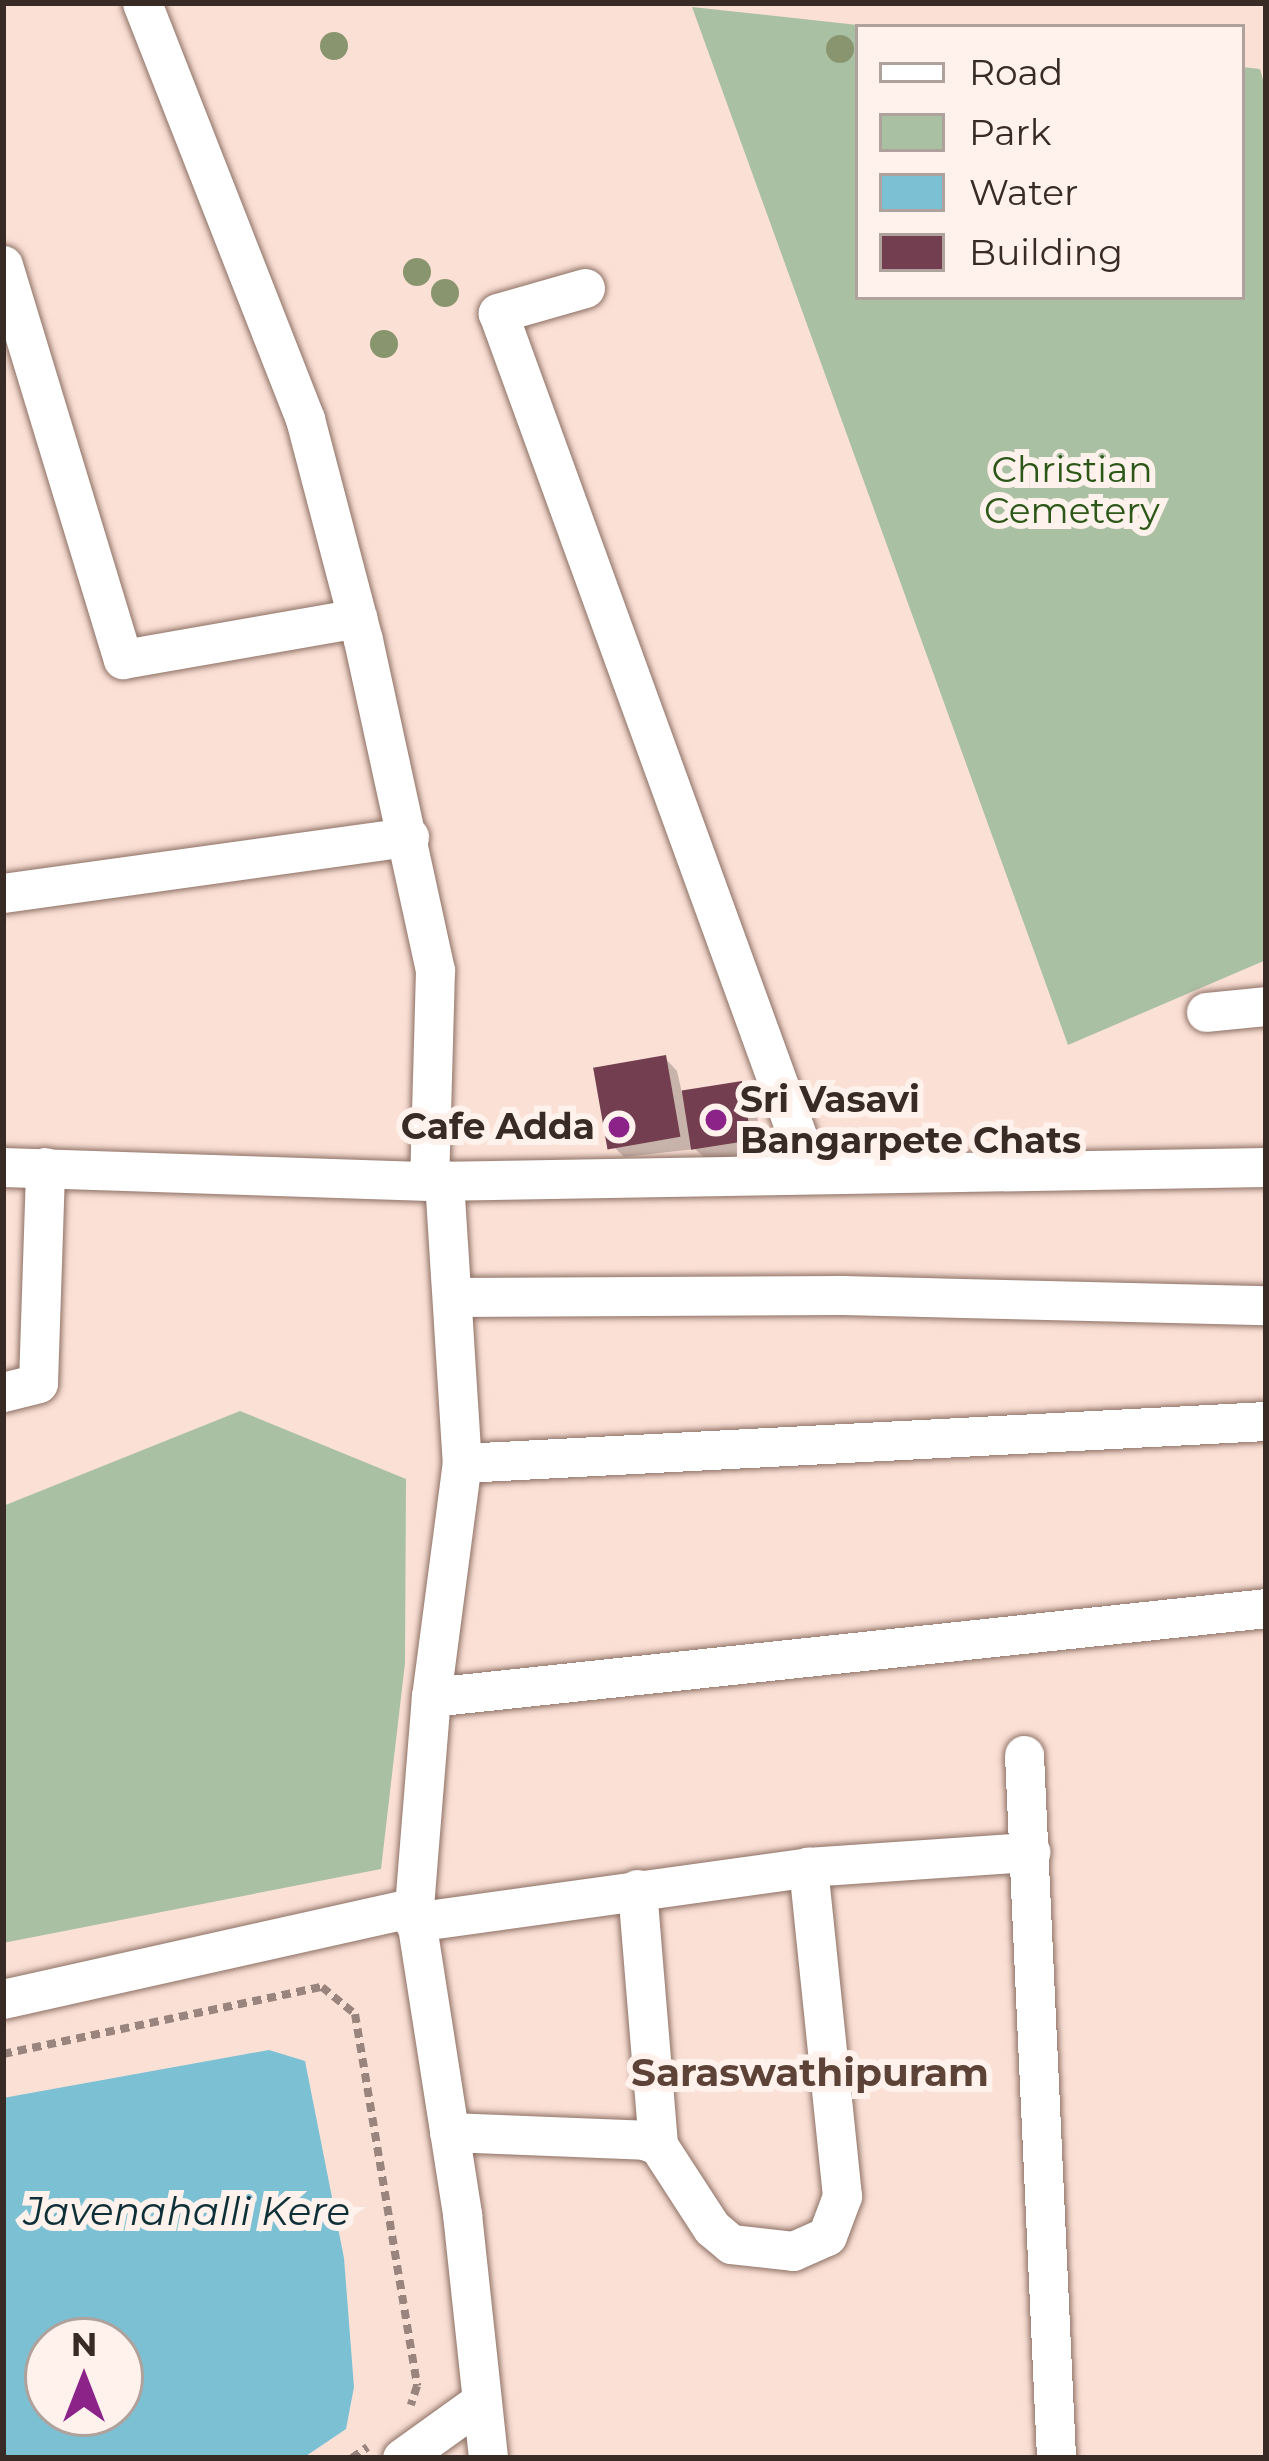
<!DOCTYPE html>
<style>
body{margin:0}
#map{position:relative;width:1269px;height:2461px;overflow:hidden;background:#fbe0d6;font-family:Montserrat,sans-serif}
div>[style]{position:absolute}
.green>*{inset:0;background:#aac0a3}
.water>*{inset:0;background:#7cc0d4}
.shadow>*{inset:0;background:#0003}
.building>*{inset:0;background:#733f50;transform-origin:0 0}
.path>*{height:8px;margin-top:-4px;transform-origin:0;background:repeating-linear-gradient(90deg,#99857d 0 9px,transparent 0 15px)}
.roads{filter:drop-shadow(0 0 3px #8d7064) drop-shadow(0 0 3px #8d7064)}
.minor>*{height:39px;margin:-19.5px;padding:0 19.5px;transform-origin:19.5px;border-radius:19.5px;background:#fff}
.trees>*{width:28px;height:28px;margin:-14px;border-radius:50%;background:#89956e}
.dots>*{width:33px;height:33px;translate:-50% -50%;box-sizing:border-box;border:6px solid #fff1eb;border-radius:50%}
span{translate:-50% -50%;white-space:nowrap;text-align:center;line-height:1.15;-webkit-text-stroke:12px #fff1eb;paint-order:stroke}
.park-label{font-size:36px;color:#2b5719}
.poi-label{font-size:36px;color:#382b26;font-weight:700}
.left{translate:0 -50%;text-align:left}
.right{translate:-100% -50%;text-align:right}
.neighbourhood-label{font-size:39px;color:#5d4237;font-weight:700}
.water-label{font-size:39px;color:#0d2f38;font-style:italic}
.frame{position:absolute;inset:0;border:6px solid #382b26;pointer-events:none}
.legend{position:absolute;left:855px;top:24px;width:390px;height:276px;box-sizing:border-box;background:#fff1eb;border:3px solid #afa29c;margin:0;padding:15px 21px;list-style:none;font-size:36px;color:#382b26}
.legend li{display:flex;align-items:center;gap:24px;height:60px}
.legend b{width:60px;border:3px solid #afa29c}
.north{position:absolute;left:24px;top:2317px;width:120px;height:120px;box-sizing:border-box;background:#fff1eb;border:3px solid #afa29c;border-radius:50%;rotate:0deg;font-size:33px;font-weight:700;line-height:48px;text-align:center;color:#382b26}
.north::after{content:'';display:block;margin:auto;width:42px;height:54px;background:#8b2388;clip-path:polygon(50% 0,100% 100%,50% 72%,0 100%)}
</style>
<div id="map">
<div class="green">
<i style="clip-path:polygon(692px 7px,876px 27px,858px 27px,858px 297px,1242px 297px,1242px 67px,1260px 69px,1266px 91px,1266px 960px,1068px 1045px)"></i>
<i style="clip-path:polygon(240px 1411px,406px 1479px,405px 1663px,381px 1869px,3px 1943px,3px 1506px)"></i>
</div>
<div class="water">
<i style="clip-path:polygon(evenodd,269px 2050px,305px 2061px,344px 2258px,354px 2387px,346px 2429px,303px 2458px,3px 2458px,3px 2098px,269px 2050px,48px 2341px,120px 2341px,120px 2413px,48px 2413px,48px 2341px)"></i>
</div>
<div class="shadow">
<i style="clip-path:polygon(665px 1058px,677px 1071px,682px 1093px,741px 1084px,754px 1097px,763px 1152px,707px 1160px,695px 1149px,624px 1157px,611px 1144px)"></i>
</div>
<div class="building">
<i style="left:666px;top:1055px;width:83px;height:74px;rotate:80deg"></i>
<i style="left:742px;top:1081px;width:60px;height:61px;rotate:81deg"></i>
</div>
<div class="path">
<i style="left:3px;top:2054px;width:326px;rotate:-11.9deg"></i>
<i style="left:322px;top:1987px;width:43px;rotate:39.3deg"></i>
<i style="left:355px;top:2014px;width:377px;rotate:80.5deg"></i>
<i style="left:417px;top:2386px;width:20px;rotate:108deg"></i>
<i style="left:352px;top:2458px;width:19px;rotate:-35deg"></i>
</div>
<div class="roads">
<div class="minor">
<i style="left:142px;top:3px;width:447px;rotate:68.6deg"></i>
<i style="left:305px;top:419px;width:228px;rotate:75.3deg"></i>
<i style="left:363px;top:640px;width:338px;rotate:77.7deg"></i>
<i style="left:435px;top:970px;width:211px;rotate:91.6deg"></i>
<i style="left:3px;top:265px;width:412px;rotate:73.1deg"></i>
<i style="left:123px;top:659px;width:238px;rotate:-9.9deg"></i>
<i style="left:585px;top:288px;width:91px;rotate:164deg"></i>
<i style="left:498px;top:313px;width:913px;rotate:70.02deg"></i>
<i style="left:3px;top:893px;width:410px;rotate:-7.9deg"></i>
<i style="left:1206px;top:1012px;width:60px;rotate:-5.7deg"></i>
<i style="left:3px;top:1167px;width:426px;rotate:1.9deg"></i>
<i style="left:429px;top:1181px;width:837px;rotate:-0.96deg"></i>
<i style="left:444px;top:1180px;width:284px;rotate:86.4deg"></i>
<i style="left:462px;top:1463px;width:805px;rotate:-2.99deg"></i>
<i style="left:452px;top:1297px;width:390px;rotate:-0.3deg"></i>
<i style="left:842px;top:1295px;width:424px;rotate:1.4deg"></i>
<i style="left:3px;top:1392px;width:36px;rotate:-14deg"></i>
<i style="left:38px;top:1383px;width:216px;rotate:-88.1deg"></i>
<i style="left:431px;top:1697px;width:236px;rotate:-82.5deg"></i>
<i style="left:1024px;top:1755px;width:704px;rotate:87.39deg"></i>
<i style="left:637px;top:1889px;width:257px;rotate:85.3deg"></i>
<i style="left:414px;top:1907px;width:311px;rotate:81.1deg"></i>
<i style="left:462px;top:2214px;width:245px;rotate:83.9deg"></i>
<i style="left:414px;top:1922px;width:398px;rotate:-7.9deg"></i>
<i style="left:808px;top:1867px;width:223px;rotate:-3.9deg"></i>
<i style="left:3px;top:1999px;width:421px;rotate:-12.6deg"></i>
<i style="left:414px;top:1907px;width:211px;rotate:-85.4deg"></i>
<i style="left:431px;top:1697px;width:840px;rotate:-6.08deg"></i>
<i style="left:449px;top:2132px;width:195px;rotate:2.3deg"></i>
<i style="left:644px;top:2140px;width:15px;rotate:20deg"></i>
<i style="left:658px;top:2145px;width:99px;rotate:57deg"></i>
<i style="left:712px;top:2228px;width:25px;rotate:40deg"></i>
<i style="left:731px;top:2244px;width:62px;rotate:6.4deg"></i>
<i style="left:793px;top:2251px;width:37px;rotate:-24deg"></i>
<i style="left:827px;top:2236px;width:43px;rotate:-69.4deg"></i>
<i style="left:842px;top:2196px;width:331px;rotate:-95.9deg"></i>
<i style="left:402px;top:2458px;width:96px;rotate:-35.7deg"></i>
</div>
</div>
<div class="trees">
<i style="left:334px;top:46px"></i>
<i style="left:840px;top:49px"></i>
<i style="left:417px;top:272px"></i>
<i style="left:445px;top:293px"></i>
<i style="left:384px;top:344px"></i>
</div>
<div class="dots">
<i style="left:716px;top:1120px;background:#8b2388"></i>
<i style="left:619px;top:1127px;background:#8b2388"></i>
</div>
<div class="park-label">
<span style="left:1072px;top:490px">Christian<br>Cemetery</span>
</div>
<div class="poi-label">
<span class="left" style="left:740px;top:1120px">Sri Vasavi<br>Bangarpete Chats</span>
<span class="right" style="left:595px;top:1127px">Cafe Adda</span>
</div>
<div class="neighbourhood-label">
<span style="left:810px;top:2072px">Saraswathipuram</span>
</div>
<div class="water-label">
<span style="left:187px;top:2211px">Javenahalli Kere</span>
</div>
<div class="frame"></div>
<ul class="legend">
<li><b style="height:15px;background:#fff"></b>Road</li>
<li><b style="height:33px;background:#aac0a3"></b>Park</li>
<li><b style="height:33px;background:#7cc0d4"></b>Water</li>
<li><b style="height:33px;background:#733f50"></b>Building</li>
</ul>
<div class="north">N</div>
</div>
